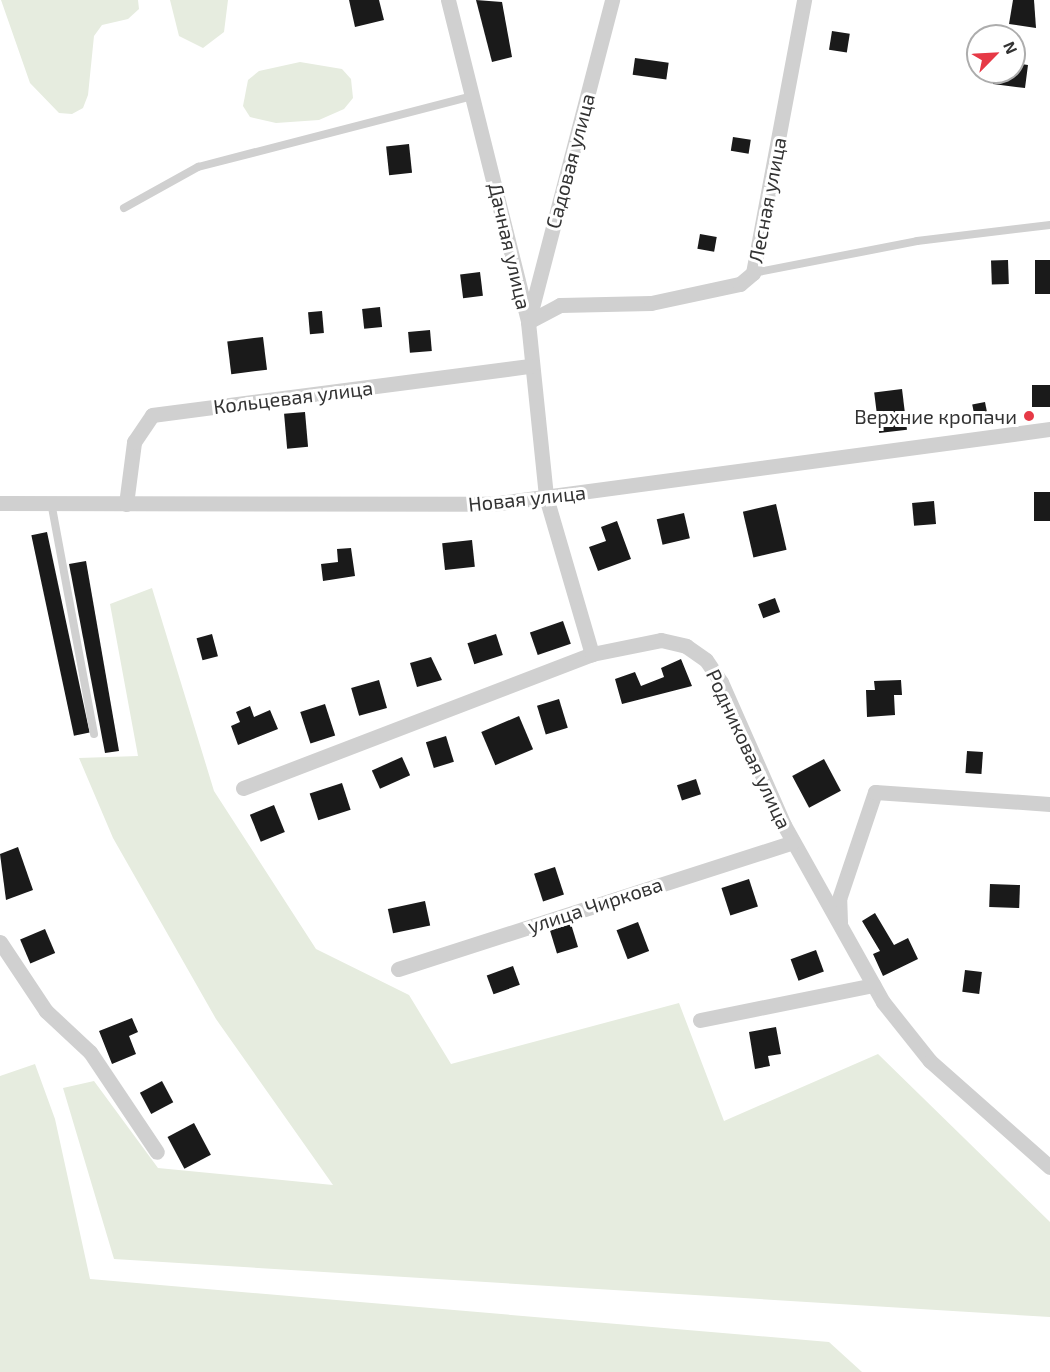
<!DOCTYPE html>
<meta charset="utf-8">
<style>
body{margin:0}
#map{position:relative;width:1050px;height:1372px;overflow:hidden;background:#fff;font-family:"Exo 2",sans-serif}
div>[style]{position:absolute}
.green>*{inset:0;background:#e6ecdf}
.building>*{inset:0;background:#1a1a1a;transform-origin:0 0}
.lane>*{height:8px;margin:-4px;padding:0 4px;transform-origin:4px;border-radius:4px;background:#d0d0d0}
.street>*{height:15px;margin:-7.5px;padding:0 7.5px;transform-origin:7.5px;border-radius:7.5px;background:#d0d0d0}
.dots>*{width:16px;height:16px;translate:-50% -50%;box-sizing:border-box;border:3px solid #fff;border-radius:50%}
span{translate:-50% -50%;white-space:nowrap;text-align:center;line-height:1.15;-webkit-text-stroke:6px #fff;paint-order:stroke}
.street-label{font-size:20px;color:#333}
.poi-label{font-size:20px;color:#333}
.right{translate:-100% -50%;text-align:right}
.north{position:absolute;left:966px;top:24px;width:60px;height:60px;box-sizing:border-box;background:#fff;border:2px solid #adadad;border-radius:50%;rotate:66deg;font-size:16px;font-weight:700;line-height:24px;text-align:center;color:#333}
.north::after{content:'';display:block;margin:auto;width:21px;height:27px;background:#e63946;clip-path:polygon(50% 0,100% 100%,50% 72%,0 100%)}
</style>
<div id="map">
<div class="green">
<i style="clip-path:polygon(1px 0,138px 0,139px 9px,128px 19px,102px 25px,94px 36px,88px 95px,83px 108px,72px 114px,59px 113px,30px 83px)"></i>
<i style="clip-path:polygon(170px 0,228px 0,224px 32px,203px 48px,179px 36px)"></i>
<i style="clip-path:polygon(300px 62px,342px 69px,351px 79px,353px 98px,344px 109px,319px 120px,276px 123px,250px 117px,243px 106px,248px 80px,259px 71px)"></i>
<i style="clip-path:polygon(152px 588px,214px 791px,316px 949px,409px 995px,451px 1064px,679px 1003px,724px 1121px,878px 1054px,1050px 1222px,1050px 1317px,114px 1259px,63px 1088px,94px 1081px,158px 1168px,333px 1185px,216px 1019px,113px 838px,79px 758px,138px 756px,110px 604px)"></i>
<i style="clip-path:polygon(35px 1064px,55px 1119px,90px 1279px,829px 1342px,862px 1372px,0 1372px,0 1076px)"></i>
</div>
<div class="building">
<i style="clip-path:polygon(349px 0,379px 0,384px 20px,355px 27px)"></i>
<i style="clip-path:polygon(476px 0,502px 2px,512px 57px,492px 62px)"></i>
<i style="clip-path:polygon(1013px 0,1034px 0,1036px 28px,1009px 24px)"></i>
<i style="left:832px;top:31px;width:18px;height:19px;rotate:9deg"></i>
<i style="left:635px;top:58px;width:34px;height:17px;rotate:8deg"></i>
<i style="clip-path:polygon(1014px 63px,1028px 65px,1025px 88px,993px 84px,994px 72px,1014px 72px)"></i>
<i style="left:733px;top:137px;width:18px;height:14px;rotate:9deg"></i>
<i style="left:409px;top:144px;width:29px;height:23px;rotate:84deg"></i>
<i style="left:700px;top:234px;width:17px;height:15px;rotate:10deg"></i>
<i style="left:1008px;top:260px;width:24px;height:17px;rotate:88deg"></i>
<i style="left:1035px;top:260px;width:15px;height:34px"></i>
<i style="left:480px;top:272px;width:24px;height:20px;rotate:83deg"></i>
<i style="left:380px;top:307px;width:20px;height:18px;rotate:84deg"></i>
<i style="left:322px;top:311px;width:22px;height:14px;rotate:85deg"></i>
<i style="left:430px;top:330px;width:21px;height:22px;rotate:85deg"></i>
<i style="left:263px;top:337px;width:33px;height:36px;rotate:83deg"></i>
<i style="left:1050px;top:385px;width:22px;height:18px;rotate:90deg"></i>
<i style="left:902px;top:389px;width:41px;height:28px;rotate:83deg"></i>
<i style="left:985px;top:402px;width:16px;height:13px;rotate:79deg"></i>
<i style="left:305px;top:412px;width:35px;height:21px;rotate:85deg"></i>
<i style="left:1050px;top:492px;width:29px;height:16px;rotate:90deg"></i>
<i style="left:934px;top:501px;width:23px;height:22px;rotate:85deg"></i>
<i style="left:776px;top:504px;width:47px;height:34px;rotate:77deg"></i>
<i style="left:684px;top:513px;width:26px;height:28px;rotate:77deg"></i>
<i style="clip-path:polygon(617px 521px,631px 559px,598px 571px,589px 547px,606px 541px,601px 527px)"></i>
<i style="left:47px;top:532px;width:205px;height:16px;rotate:78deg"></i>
<i style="left:472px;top:540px;width:27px;height:30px;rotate:84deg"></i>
<i style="clip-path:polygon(351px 548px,355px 576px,323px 581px,321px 564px,338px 562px,337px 549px)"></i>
<i style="clip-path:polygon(86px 561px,119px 751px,105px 753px,69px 564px)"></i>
<i style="left:775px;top:598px;width:15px;height:18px;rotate:70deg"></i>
<i style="left:563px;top:621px;width:24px;height:35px;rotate:71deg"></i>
<i style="left:212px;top:634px;width:23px;height:16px;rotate:75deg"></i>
<i style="left:496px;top:634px;width:22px;height:30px;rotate:72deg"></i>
<i style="clip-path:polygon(431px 657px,442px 680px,417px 687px,410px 663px)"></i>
<i style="clip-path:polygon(681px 659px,692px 686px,622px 704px,615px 679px,635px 672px,641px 686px,664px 677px,661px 668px)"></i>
<i style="left:379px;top:680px;width:29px;height:29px;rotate:74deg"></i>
<i style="clip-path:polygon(901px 680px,902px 695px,894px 695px,895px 715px,867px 717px,866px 690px,875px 690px,874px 681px)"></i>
<i style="left:559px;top:699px;width:30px;height:23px;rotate:73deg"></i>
<i style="left:325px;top:704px;width:33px;height:26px;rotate:72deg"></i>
<i style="clip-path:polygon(250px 706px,254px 717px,270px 710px,278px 729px,238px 745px,231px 726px,240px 722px,236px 712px)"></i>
<i style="left:519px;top:716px;width:36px;height:41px;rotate:67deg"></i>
<i style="left:446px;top:736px;width:27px;height:21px;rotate:73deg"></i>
<i style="left:967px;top:751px;width:16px;height:22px;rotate:4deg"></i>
<i style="left:402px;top:757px;width:20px;height:33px;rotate:66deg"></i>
<i style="left:824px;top:759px;width:36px;height:36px;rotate:62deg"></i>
<i style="left:696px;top:779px;width:16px;height:20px;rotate:72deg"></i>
<i style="left:342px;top:783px;width:28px;height:34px;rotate:72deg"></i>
<i style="left:274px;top:805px;width:29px;height:26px;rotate:68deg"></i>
<i style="clip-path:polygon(18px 847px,33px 890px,6px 900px,0 854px)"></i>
<i style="left:555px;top:867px;width:29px;height:22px;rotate:72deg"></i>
<i style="left:749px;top:879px;width:29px;height:29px;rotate:72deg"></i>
<i style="left:990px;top:884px;width:30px;height:23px;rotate:2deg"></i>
<i style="left:425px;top:901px;width:25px;height:38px;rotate:78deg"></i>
<i style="clip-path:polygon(875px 913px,894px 945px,908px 938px,918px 959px,883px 976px,873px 954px,880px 951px,862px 921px)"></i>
<i style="left:638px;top:922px;width:31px;height:23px;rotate:69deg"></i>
<i style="left:571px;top:924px;width:24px;height:22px;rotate:73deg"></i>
<i style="left:45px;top:929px;width:26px;height:27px;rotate:67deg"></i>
<i style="left:816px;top:950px;width:23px;height:27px;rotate:70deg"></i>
<i style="left:513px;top:966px;width:20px;height:28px;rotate:70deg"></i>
<i style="left:965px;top:970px;width:17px;height:22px;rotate:7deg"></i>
<i style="clip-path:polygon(132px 1018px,138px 1032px,129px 1036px,136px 1054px,112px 1064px,99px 1031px)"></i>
<i style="clip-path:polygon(776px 1027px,781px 1054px,768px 1056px,770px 1066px,755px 1069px,749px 1032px)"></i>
<i style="left:162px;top:1081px;width:24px;height:25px;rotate:62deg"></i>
<i style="left:194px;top:1123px;width:36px;height:30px;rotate:62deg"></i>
</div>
<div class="lane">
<i style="left:124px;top:208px;width:85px;rotate:-29deg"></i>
<i style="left:198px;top:167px;width:284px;rotate:-14.5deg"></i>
<i style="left:753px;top:273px;width:167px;rotate:-11deg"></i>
<i style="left:917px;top:241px;width:134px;rotate:-6.9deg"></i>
<i style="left:51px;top:502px;width:236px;rotate:79.5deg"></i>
</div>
<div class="street">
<i style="left:448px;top:0;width:332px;rotate:76deg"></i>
<i style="left:528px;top:322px;width:176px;rotate:84.1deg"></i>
<i style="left:546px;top:497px;width:164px;rotate:73.7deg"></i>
<i style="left:529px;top:319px;width:330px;rotate:-75.4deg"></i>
<i style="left:528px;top:322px;width:36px;rotate:-28deg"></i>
<i style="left:560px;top:305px;width:91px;rotate:-1.3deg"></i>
<i style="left:651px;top:303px;width:91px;rotate:-12.1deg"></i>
<i style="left:740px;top:284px;width:17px;rotate:-40deg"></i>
<i style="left:753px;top:273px;width:278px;rotate:-79.4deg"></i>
<i style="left:0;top:503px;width:492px;rotate:0.1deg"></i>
<i style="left:492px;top:504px;width:563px;rotate:-7.66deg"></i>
<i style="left:126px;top:504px;width:63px;rotate:-82.6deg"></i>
<i style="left:134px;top:442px;width:32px;rotate:-56deg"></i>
<i style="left:152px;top:415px;width:381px;rotate:-7.4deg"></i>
<i style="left:243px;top:788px;width:374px;rotate:-21deg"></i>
<i style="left:592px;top:654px;width:70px;rotate:-11.5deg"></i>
<i style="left:661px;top:640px;width:26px;rotate:13deg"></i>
<i style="left:686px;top:646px;width:24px;rotate:35deg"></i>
<i style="left:706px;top:660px;width:27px;rotate:56deg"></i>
<i style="left:721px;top:682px;width:156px;rotate:66.2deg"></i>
<i style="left:784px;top:825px;width:203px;rotate:60.8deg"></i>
<i style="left:883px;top:1002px;width:75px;rotate:51.5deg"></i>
<i style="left:930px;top:1061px;width:160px;rotate:41.5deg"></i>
<i style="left:840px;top:922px;width:23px;rotate:-92deg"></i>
<i style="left:839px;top:899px;width:113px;rotate:-71.4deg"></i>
<i style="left:875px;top:792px;width:175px;rotate:3.9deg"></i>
<i style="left:0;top:942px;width:83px;rotate:56.3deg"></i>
<i style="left:46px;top:1011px;width:60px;rotate:43deg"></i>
<i style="left:90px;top:1052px;width:120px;rotate:56.2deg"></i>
<i style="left:398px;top:969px;width:415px;rotate:-17.8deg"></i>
<i style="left:700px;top:1020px;width:177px;rotate:-11.4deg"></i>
</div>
<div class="dots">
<i style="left:1029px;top:416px;background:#e63946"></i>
</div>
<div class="street-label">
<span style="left:570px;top:161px;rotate:-75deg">Садовая улица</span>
<span style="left:767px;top:200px;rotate:-79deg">Лесная улица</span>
<span style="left:510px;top:246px;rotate:77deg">Дачная улица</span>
<span style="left:293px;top:397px;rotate:-7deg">Кольцевая улица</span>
<span style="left:527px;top:498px;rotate:-6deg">Новая улица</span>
<span style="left:749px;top:749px;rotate:65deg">Родниковая улица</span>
<span style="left:595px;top:905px;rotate:-18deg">улица Чиркова</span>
</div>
<div class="poi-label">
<span class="right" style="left:1017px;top:416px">Верхние кропачи</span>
</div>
<div class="north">N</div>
</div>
